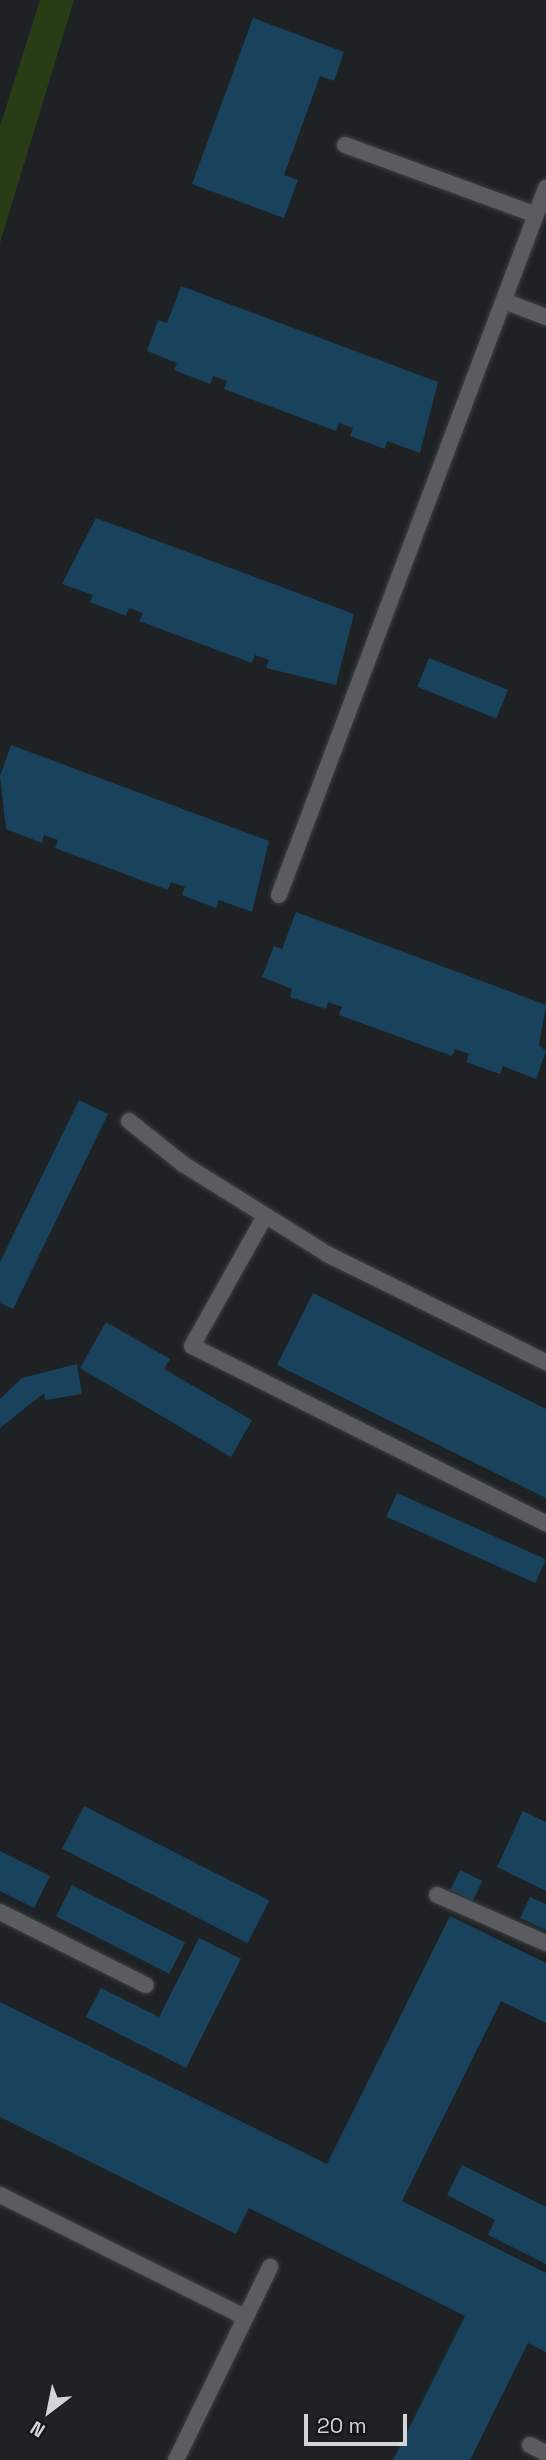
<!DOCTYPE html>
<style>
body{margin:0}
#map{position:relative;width:546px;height:2460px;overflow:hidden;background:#1e2224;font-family:"Space Grotesk",sans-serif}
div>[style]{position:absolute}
.green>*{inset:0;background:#293c16}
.building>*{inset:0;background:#19425c;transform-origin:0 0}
.roads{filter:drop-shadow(0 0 2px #3d4042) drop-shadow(0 0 2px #3d4042)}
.service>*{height:16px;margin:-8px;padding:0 8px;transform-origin:8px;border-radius:8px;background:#595d60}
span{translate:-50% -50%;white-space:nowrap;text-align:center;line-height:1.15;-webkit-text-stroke:5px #15181b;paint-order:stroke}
.north{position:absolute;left:14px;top:2376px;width:70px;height:70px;-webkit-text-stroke:5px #15181b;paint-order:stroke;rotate:212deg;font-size:19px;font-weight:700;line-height:28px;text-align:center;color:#d3d5d7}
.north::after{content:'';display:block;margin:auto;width:24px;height:32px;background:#d3d5d7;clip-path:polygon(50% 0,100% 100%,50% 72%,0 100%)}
.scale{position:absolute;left:304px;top:2414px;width:103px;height:32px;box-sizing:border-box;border:4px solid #d3d5d7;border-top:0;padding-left:9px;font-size:21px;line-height:24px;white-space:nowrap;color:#d3d5d7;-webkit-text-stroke:5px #15181b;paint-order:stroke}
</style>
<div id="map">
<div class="green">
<i style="clip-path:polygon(40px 0,74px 0,0 243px,0 126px)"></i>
</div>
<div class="building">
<i style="clip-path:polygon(253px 18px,344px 52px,334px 81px,320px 76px,284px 175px,298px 180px,284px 218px,192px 184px)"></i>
<i style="clip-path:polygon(181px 286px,438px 382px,420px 453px,387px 441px,385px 449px,350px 436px,353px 428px,339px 423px,336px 431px,224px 389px,227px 381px,213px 376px,210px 384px,174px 370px,177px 363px,147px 351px,158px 320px,167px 323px)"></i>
<i style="clip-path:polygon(96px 518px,354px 614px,336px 685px,266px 668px,269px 660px,255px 655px,252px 663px,139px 621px,143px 613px,129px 608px,126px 616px,90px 602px,93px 595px,62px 584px)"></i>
<i style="left:429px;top:658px;width:85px;height:31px;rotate:22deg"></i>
<i style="clip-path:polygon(11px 745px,269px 841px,252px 912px,219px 900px,216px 908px,182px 895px,185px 887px,171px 882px,168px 890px,55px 848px,58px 840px,44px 835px,42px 843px,6px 829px,0 776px)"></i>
<i style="clip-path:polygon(296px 912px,546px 1005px,539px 1045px,546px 1051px,536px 1079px,503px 1066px,500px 1074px,466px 1062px,469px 1054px,455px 1049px,452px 1056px,339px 1015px,342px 1007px,328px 1002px,326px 1009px,290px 997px,292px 989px,262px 977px,274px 946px,282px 949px)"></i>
<i style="clip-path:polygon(79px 1100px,108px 1114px,13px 1309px,0 1303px,0 1262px)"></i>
<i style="clip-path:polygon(313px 1293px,546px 1409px,546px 1498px,277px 1365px)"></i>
<i style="clip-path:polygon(106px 1322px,170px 1359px,164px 1369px,252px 1420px,231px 1457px,80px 1368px)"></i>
<i style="clip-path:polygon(77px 1364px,82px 1394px,45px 1400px,44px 1393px,0 1428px,0 1399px,22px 1378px)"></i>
<i style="left:397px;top:1493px;width:163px;height:26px;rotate:24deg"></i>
<i style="left:84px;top:1806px;width:208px;height:48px;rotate:27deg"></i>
<i style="clip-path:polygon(523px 1811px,546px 1822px,546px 1891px,497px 1867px)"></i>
<i style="clip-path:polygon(0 1851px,50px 1876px,34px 1908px,0 1891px)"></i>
<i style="left:460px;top:1870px;width:25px;height:22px;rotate:26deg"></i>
<i style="left:72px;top:1885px;width:127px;height:35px;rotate:27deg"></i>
<i style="clip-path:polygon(530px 1897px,546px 1904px,546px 1930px,520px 1918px)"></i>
<i style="clip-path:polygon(450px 1916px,546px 1963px,546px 2023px,501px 2001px,402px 2201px,546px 2273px,546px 2352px,528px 2343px,470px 2460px,393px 2460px,465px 2316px,249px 2208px,236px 2234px,0 2117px,0 2002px,327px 2164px)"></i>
<i style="clip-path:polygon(199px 1938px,241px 1959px,186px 2068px,86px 2017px,101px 1988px,159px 2017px)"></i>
<i style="clip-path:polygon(462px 2165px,546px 2207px,546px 2264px,488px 2235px,495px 2220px,447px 2195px)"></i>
</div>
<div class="roads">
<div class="service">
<i style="left:345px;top:145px;width:203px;rotate:20.1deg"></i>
<i style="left:504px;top:301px;width:45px;rotate:20.9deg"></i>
<i style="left:279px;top:895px;width:756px;rotate:-69.31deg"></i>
<i style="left:129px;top:1121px;width:69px;rotate:38.5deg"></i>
<i style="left:183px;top:1164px;width:170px;rotate:32deg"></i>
<i style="left:327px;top:1254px;width:244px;rotate:26.3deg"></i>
<i style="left:265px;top:1216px;width:149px;rotate:119.3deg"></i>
<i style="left:192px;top:1346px;width:396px;rotate:26.6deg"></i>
<i style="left:437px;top:1895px;width:119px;rotate:23.8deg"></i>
<i style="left:0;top:1912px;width:163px;rotate:26.6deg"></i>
<i style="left:0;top:2195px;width:274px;rotate:26.5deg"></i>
<i style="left:530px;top:2445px;width:18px;rotate:27deg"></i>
<i style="left:176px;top:2460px;width:215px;rotate:-64deg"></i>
</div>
</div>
<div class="north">N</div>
<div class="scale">20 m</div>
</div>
